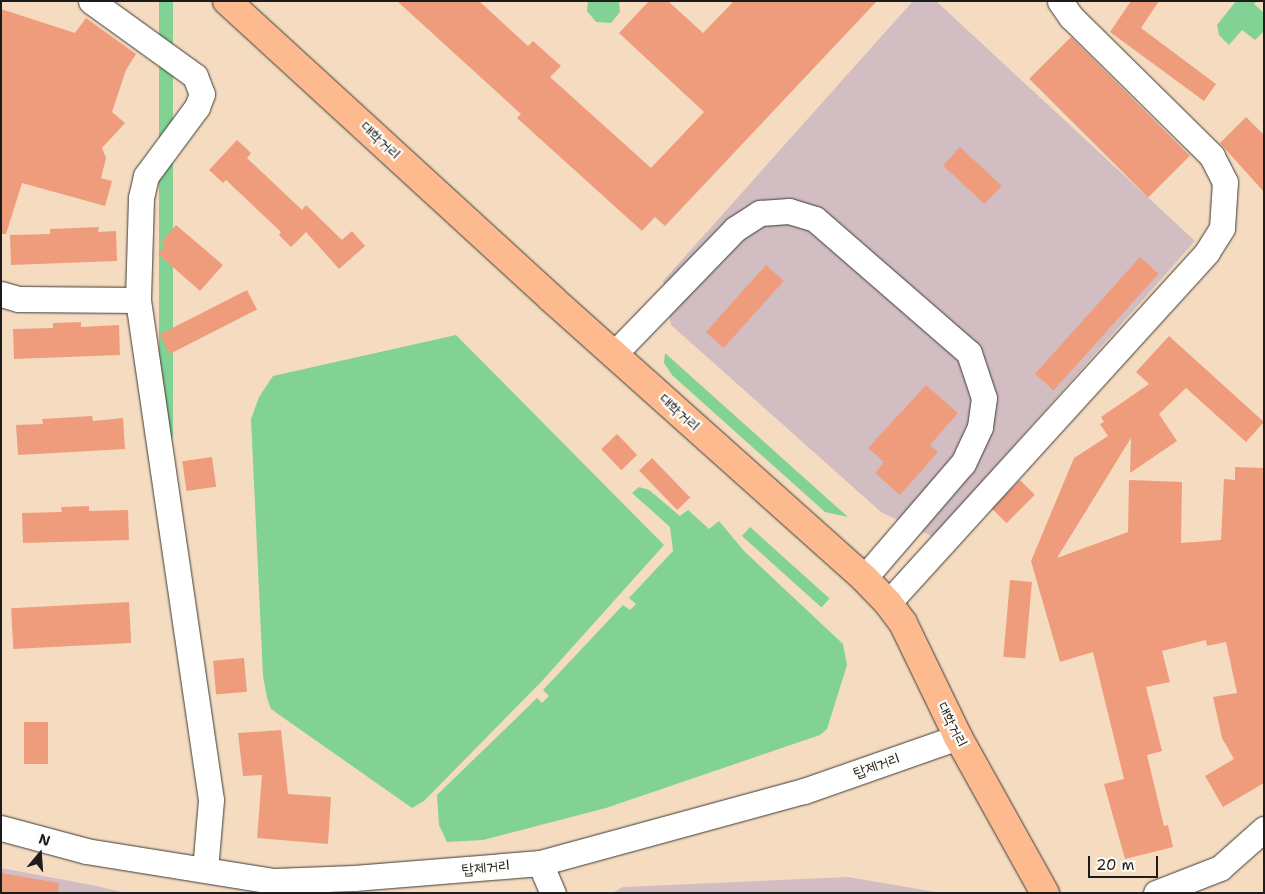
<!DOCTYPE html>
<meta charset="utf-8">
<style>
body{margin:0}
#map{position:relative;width:1265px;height:894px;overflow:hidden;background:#f5dcc0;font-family:"Shantell Sans","Poor Story",sans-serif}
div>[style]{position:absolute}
.industrial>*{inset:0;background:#d2bec2}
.green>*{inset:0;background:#81d294;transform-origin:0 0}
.building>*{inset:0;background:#ef9c7d;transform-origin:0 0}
.roads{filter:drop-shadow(0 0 1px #3d3935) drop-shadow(0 0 1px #3d3935)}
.minor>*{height:25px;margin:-12.5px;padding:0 12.5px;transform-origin:12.5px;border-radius:12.5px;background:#fff}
.primary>*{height:28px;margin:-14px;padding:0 14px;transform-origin:14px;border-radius:14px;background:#fcba8e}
span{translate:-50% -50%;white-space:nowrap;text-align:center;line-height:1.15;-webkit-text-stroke:4.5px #fdfcf7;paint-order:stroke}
.street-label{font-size:15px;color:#1c1c1c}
.frame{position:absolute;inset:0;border:2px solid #1c1c1c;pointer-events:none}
.north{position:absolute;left:15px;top:829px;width:50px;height:50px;-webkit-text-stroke:4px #fdfcf7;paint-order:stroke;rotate:18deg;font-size:14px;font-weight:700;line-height:20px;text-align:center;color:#1c1c1c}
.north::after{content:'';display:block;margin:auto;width:18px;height:22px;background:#1c1c1c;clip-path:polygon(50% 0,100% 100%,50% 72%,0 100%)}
.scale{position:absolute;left:1088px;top:856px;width:70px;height:22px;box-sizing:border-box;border:2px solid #1c1c1c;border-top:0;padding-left:6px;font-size:15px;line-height:18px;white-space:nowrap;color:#1c1c1c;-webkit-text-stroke:4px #fdfcf7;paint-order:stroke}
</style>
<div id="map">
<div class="industrial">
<i style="clip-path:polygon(913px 1px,936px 1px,1195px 241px,933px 537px,881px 512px,671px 325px,663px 281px)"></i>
<i style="clip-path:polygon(1px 868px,97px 886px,126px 893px,1px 893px)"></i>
<i style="clip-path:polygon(848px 877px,942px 893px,612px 893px,623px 887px)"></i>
</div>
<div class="green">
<i style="left:159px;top:1px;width:14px;height:436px"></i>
<i style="clip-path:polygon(588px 1px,619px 1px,620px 12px,611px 23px,596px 22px,587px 11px)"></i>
<i style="clip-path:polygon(1236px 1px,1257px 1px,1254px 4px,1264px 13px,1264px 31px,1255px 40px,1242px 30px,1229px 45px,1219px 35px,1217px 25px)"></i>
<i style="clip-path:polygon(456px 335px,664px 545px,542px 681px,424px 801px,412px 808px,271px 709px,267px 698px,263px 676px,251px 419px,259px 397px,273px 376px)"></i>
<i style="clip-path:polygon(665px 353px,848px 517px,825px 512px,672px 375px,664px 363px)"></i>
<i style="clip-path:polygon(639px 487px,649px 490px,680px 516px,688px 510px,709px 529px,719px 521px,744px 551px,843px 644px,847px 665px,827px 729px,820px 735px,606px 808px,483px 840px,447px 842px,439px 825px,437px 795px,537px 698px,542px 703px,549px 696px,543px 690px,623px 605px,630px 610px,636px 604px,629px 598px,673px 551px,670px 527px,632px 493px)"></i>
<i style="left:750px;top:527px;width:107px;height:12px;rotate:42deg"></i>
</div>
<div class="building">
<i style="clip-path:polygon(397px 1px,479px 1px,528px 46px,533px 41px,561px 66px,550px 77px,651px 168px,704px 112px,619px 33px,649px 1px,668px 1px,703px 33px,734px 1px,877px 1px,665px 226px,655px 217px,642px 231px,517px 118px,521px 114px)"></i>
<i style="clip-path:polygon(1131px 1px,1159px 1px,1141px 28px,1216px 84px,1204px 101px,1110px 32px)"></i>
<i style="clip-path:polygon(1px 9px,75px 33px,86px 18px,136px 54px,126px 70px,112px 112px,125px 123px,102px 148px,106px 158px,101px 178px,112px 181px,105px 206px,22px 183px,6px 234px,1px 234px)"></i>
<i style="left:1071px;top:37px;width:168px;height:59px;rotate:45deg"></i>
<i style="clip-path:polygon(1246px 117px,1264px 135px,1264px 192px,1220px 143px)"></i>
<i style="clip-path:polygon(237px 140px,251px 153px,247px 158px,302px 210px,306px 205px,342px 240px,352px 231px,365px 246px,339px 269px,306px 232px,291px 247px,279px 235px,281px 232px,226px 180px,223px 183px,209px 170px)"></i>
<i style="left:960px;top:147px;width:57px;height:25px;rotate:43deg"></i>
<i style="clip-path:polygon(176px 225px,223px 265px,200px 291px,158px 254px,165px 247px,161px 243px)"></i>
<i style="clip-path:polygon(99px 227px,98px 232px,116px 231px,117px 261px,11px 265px,10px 235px,50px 234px,50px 229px)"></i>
<i style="left:1140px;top:257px;width:25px;height:157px;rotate:42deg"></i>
<i style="left:766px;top:265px;width:24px;height:90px;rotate:42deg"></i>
<i style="left:247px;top:290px;width:22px;height:98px;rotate:63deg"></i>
<i style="clip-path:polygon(81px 322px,81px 327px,119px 325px,120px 355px,14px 359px,13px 329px,53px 328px,53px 323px)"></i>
<i style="clip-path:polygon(1169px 336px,1264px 422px,1246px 442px,1186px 388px,1159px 414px,1177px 441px,1130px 473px,1131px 438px,1057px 558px,1128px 532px,1129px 480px,1182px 482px,1181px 543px,1221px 540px,1224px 479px,1235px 480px,1235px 467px,1264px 468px,1264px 783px,1223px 807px,1205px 776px,1234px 759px,1222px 738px,1213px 697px,1237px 693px,1226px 642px,1207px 646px,1206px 640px,1162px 651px,1170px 682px,1146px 687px,1162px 751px,1147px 755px,1164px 826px,1168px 825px,1173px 847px,1125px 859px,1104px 784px,1124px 779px,1093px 652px,1060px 662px,1031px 561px,1074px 458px,1108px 436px,1100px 424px,1104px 422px,1101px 417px,1149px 384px,1136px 372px)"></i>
<i style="clip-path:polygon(926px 385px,958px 413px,930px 445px,938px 452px,900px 495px,875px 473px,884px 462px,868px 448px)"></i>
<i style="clip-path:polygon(92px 416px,93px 421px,123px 418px,125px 449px,18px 455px,16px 425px,43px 424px,42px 419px)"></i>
<i style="left:617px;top:434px;width:29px;height:22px;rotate:46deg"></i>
<i style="left:212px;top:457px;width:30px;height:30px;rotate:82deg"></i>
<i style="left:652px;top:458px;width:55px;height:18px;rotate:46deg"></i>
<i style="left:1020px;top:480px;width:21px;height:40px;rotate:45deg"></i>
<i style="clip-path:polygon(89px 506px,89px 511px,128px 510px,129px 540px,23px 543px,22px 513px,62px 512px,61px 507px)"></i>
<i style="left:1010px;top:580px;width:22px;height:77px;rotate:5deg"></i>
<i style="left:129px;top:602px;width:41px;height:118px;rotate:87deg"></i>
<i style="left:244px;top:658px;width:34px;height:31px;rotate:85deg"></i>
<i style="left:24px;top:722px;width:24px;height:42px"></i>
<i style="clip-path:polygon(281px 730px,288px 794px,331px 797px,328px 844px,257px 838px,262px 775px,243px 776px,238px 733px)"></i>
<i style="clip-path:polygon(1px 873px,59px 883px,58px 893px,1px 893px)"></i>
</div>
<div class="roads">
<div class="minor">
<i style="left:91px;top:1px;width:128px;rotate:35.8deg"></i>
<i style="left:195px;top:76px;width:19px;rotate:69deg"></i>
<i style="left:202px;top:94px;width:14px;rotate:111deg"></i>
<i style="left:197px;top:107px;width:86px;rotate:126.5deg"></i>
<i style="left:146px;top:176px;width:23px;rotate:103deg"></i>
<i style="left:141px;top:198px;width:102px;rotate:91.7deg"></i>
<i style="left:138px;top:300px;width:505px;rotate:81.69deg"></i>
<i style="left:211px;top:800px;width:70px;rotate:94.9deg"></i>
<i style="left:1px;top:294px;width:18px;rotate:16deg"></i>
<i style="left:18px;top:299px;width:120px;rotate:0.5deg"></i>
<i style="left:613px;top:355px;width:175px;rotate:-45.9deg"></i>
<i style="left:735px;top:229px;width:30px;rotate:-33deg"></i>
<i style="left:760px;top:213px;width:29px;rotate:-4deg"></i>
<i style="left:789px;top:211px;width:27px;rotate:17deg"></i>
<i style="left:815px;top:219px;width:204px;rotate:41deg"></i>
<i style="left:969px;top:353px;width:47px;rotate:71.6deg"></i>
<i style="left:984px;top:398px;width:29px;rotate:98deg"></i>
<i style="left:980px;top:427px;width:40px;rotate:115deg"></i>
<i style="left:963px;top:463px;width:152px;rotate:130.7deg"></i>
<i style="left:888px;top:603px;width:474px;rotate:-47.7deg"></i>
<i style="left:1207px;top:252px;width:28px;rotate:-58deg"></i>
<i style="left:1222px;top:228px;width:46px;rotate:-86.3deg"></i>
<i style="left:1225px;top:182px;width:29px;rotate:-117deg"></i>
<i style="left:1212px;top:156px;width:198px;rotate:-135.4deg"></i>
<i style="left:1071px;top:17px;width:19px;rotate:-125deg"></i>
<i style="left:1px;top:828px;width:88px;rotate:15.1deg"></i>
<i style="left:86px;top:851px;width:190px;rotate:9.1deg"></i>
<i style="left:274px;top:881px;width:80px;rotate:-2.1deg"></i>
<i style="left:354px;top:878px;width:187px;rotate:-4.6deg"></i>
<i style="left:540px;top:863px;width:274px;rotate:-15.3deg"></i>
<i style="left:804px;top:791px;width:163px;rotate:-19.3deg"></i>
<i style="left:540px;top:863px;width:33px;rotate:67deg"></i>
<i style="left:1156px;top:893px;width:69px;rotate:-21.3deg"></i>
<i style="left:1220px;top:868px;width:59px;rotate:-41.6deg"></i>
</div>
<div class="primary">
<i style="left:227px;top:1px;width:441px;rotate:42.5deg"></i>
<i style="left:552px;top:299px;width:419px;rotate:41.8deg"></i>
<i style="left:864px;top:578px;width:35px;rotate:46deg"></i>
<i style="left:888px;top:603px;width:25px;rotate:53deg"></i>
<i style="left:903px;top:623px;width:127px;rotate:64.2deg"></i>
<i style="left:958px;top:737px;width:179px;rotate:60.9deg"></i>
</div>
</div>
<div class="street-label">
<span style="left:380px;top:141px;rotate:43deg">대학거리</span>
<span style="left:679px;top:413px;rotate:42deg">대학거리</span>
<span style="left:952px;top:725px;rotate:63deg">대학거리</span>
<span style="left:877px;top:766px;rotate:-19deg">탑제거리</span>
<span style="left:486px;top:868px;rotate:-5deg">탑제거리</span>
</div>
<div class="frame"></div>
<div class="north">N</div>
<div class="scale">20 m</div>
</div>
